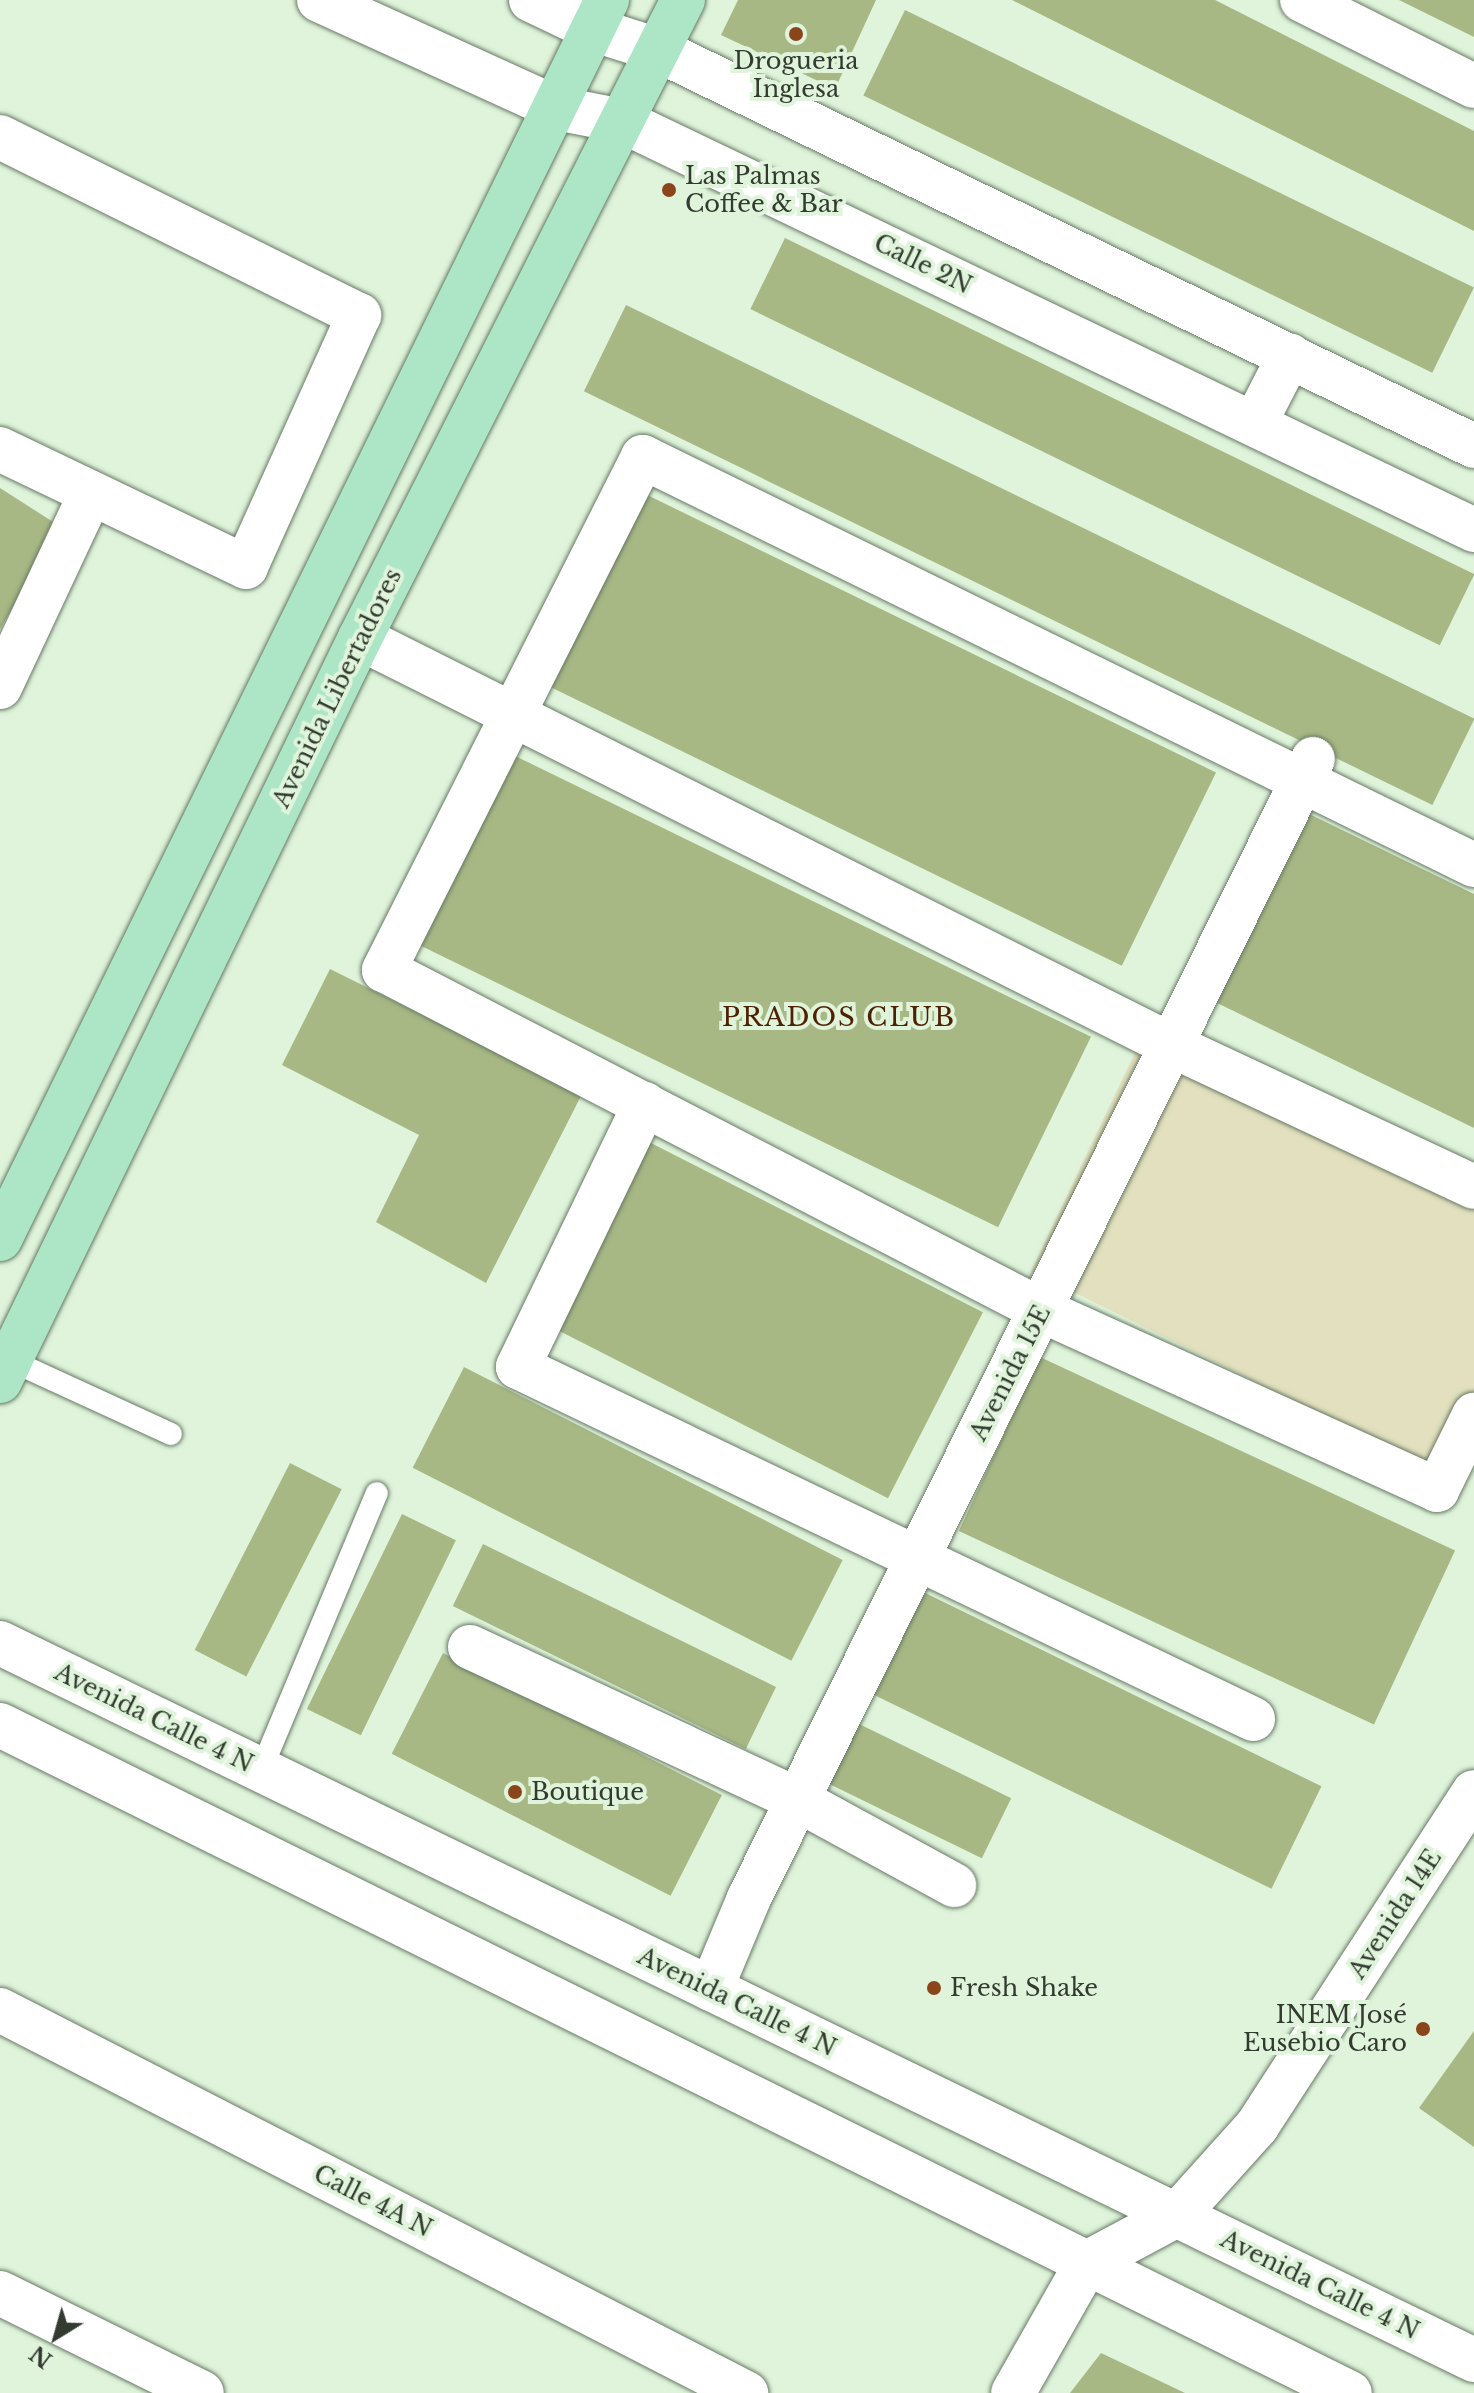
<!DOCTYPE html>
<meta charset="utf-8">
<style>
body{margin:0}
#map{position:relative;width:1474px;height:2393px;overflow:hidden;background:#dff4db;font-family:"Libre Baskerville",serif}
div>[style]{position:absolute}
.green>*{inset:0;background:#e2e0be}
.building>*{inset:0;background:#a8b885;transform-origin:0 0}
.roads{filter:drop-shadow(0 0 2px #677964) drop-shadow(0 0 2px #677964)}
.service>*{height:22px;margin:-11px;padding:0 11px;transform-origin:11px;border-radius:11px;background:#fff}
.minor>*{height:44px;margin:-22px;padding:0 22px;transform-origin:22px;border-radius:22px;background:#fff}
.tertiary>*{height:44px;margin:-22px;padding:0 22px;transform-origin:22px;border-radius:22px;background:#fff}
.primary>*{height:44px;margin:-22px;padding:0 22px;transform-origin:22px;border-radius:22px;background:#ace6c7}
.dots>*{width:22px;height:22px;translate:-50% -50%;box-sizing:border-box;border:4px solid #dff4db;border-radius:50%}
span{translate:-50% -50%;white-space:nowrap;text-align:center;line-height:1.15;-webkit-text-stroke:8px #dff4db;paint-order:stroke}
.poi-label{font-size:24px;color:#333b31}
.left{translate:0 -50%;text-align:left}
.right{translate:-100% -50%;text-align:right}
.street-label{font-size:24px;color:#333b31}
.neighbourhood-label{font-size:26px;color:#4f2102;letter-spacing:2px}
.north{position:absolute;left:16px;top:2297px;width:80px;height:80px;-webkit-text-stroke:6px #dff4db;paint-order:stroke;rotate:217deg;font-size:22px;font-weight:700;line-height:32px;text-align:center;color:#333b31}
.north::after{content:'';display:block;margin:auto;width:28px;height:36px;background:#333b31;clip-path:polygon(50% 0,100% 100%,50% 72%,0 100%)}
</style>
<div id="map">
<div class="green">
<i style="clip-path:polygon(1141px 1040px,1474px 1203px,1474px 1398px,1436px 1471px,1031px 1271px)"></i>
</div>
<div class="building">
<i style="clip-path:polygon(738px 0,876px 0,835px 89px,721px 35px)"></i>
<i style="clip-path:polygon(1012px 0,1215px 0,1474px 131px,1474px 231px)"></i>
<i style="clip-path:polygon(1399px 0,1474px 0,1474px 37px)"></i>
<i style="left:905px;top:10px;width:633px;height:95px;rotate:26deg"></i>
<i style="left:785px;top:238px;width:767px;height:79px;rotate:26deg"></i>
<i style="left:626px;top:305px;width:944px;height:96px;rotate:26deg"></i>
<i style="clip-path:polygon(0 488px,61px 527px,0 629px)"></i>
<i style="left:639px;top:491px;width:642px;height:215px;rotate:26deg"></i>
<i style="left:505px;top:751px;width:652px;height:212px;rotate:26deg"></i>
<i style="clip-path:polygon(1303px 811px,1474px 894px,1474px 1128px,1211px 1000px)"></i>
<i style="clip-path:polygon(330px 969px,582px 1094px,486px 1283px,376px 1222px,419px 1135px,282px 1065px)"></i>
<i style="left:647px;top:1141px;width:377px;height:209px;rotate:27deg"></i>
<i style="left:1040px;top:1357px;width:458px;height:192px;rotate:25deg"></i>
<i style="left:464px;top:1367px;width:425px;height:113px;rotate:27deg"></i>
<i style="left:290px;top:1463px;width:58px;height:210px;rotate:27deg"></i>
<i style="left:402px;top:1514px;width:60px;height:217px;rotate:26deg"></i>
<i style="left:483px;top:1544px;width:326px;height:69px;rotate:26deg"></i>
<i style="left:917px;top:1589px;width:450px;height:114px;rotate:26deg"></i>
<i style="left:443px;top:1653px;width:313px;height:113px;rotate:27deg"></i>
<i style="left:853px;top:1721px;width:176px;height:67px;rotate:26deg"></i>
<i style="clip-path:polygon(1474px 2031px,1474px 2147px,1419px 2108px)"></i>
<i style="clip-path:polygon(1101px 2353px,1185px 2393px,1070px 2393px)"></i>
</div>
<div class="roads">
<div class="service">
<i style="left:10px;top:1360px;width:177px;rotate:24.7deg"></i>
<i style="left:261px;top:1770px;width:300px;rotate:-67.3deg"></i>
</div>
<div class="minor">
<i style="left:319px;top:0;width:260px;rotate:24.5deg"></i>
<i style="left:531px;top:0;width:68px;rotate:25.4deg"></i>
<i style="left:1302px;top:0;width:192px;rotate:26.6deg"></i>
<i style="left:0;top:137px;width:401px;rotate:26.4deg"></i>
<i style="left:359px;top:315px;width:276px;rotate:114.2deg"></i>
<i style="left:246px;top:567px;width:273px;rotate:-154.4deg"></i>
<i style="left:360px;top:638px;width:910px;rotate:26.65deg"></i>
<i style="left:1173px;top:1046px;width:332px;rotate:25.1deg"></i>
<i style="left:0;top:687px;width:214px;rotate:-64.9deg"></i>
<i style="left:1474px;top:865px;width:926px;rotate:-153.85deg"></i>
<i style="left:643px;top:457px;width:575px;rotate:116.79deg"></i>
<i style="left:384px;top:970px;width:742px;rotate:27.36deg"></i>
<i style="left:1043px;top:1311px;width:433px;rotate:24.4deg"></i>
<i style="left:1437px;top:1490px;width:84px;rotate:-63.7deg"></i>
<i style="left:645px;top:1104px;width:292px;rotate:115.8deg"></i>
<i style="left:518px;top:1367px;width:815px;rotate:25.59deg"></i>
<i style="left:470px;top:1647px;width:362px;rotate:25deg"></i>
<i style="left:798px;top:1800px;width:178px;rotate:28.6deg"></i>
<i style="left:711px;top:1989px;width:99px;rotate:-67.3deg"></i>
<i style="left:749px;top:1898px;width:1271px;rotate:-63.66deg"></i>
<i style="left:0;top:2010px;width:839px;rotate:27.18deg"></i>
<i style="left:0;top:2293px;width:225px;rotate:26.3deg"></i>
<i style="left:1013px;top:2393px;width:150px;rotate:-60.4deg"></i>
<i style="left:1087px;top:2263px;width:102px;rotate:-28.1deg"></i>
<i style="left:1177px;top:2215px;width:120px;rotate:-48deg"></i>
<i style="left:1257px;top:2126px;width:398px;rotate:-57deg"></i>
</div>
<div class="tertiary">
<i style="left:592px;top:29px;width:69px;rotate:17.7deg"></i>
<i style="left:658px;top:50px;width:907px;rotate:25.89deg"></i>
<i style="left:556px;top:108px;width:67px;rotate:11.1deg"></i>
<i style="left:622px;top:121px;width:945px;rotate:25.64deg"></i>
<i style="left:1255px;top:423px;width:76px;rotate:-62.8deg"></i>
<i style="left:0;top:1643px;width:1639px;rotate:25.94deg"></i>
<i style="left:0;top:1725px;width:1506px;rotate:26.33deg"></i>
</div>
<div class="primary">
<i style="left:0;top:1239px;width:1380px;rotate:-63.9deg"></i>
<i style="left:0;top:1381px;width:826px;rotate:-64.15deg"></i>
<i style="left:360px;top:638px;width:715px;rotate:-63.15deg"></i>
</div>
</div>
<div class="dots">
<i style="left:796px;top:34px;background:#8a451b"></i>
<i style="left:669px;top:190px;background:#8a451b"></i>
<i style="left:515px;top:1792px;background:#8a451b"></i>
<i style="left:934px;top:1988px;background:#8a451b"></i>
<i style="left:1423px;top:2029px;background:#8a451b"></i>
</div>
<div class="poi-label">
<span style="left:796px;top:75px">Drogueria<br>Inglesa</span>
<span class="left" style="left:685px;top:190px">Las Palmas<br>Coffee &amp; Bar</span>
<span class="left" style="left:531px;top:1792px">Boutique</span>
<span class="left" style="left:950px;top:1988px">Fresh Shake</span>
<span class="right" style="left:1407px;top:2029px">INEM José<br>Eusebio Caro</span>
</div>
<div class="street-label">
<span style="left:923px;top:264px;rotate:26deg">Calle 2N</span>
<span style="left:337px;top:688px;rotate:-64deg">Avenida Libertadores</span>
<span style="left:1010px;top:1373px;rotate:-63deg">Avenida 15E</span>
<span style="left:154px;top:1718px;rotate:26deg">Avenida Calle 4 N</span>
<span style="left:1395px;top:1914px;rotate:-57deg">Avenida 14E</span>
<span style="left:737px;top:2002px;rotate:26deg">Avenida Calle 4 N</span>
<span style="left:373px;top:2201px;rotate:27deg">Calle 4A N</span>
<span style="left:1320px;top:2285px;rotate:26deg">Avenida Calle 4 N</span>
</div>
<div class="neighbourhood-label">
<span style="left:839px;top:1018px">PRADOS CLUB</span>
</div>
<div class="north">N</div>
</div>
